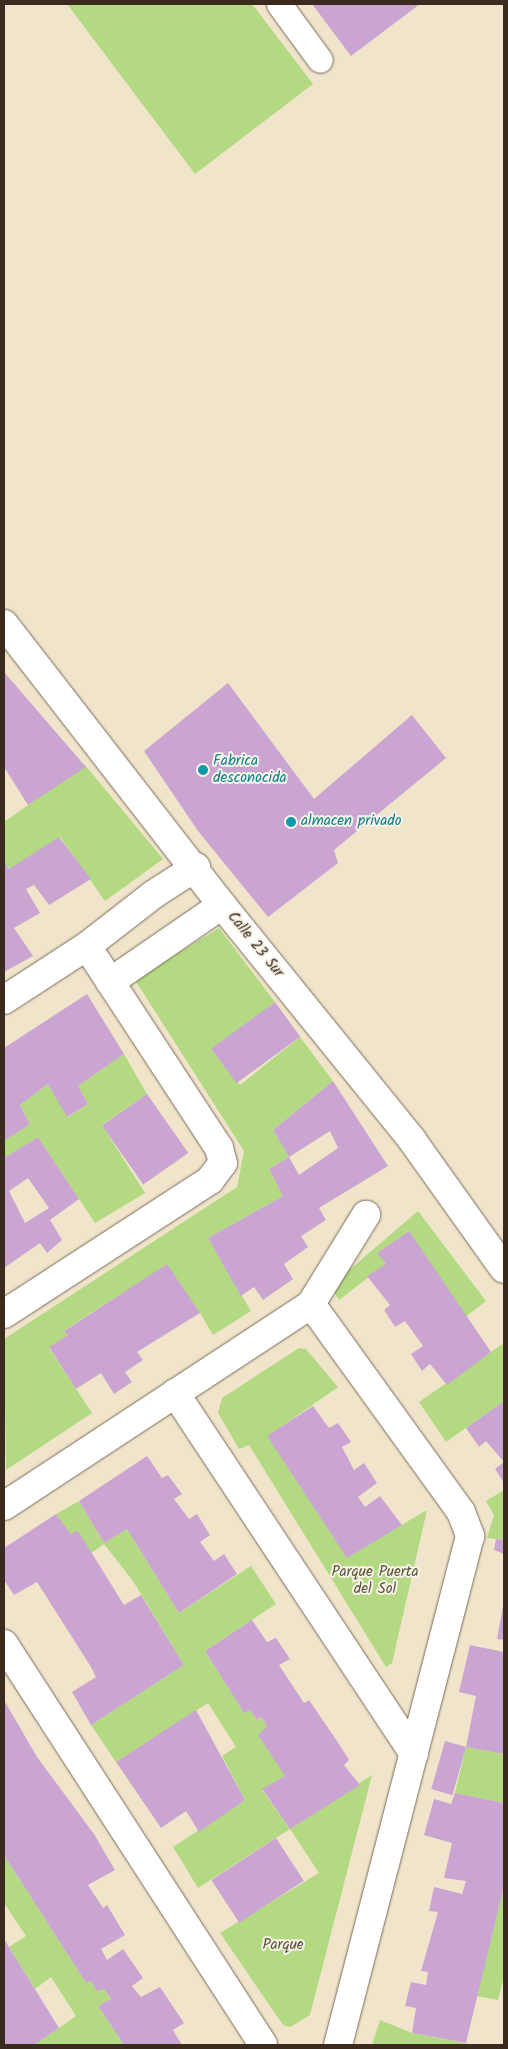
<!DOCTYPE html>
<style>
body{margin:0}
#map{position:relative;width:508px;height:2049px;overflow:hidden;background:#f0e5cb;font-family:Kalam,sans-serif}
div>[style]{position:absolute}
.green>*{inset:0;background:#b3d983}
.building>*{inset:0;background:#caa5d1;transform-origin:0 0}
.roads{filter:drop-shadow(0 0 1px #7a6b5b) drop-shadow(0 0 1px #7a6b5b)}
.lane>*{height:25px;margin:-12.5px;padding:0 12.5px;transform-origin:12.5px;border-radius:12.5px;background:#fff}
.street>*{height:28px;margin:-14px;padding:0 14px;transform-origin:14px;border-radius:14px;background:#fff}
.dots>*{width:14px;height:14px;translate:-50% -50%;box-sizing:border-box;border:2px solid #f7f3e8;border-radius:50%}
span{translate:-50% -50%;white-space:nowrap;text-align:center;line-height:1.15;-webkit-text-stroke:4px #f7f3e8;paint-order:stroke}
.culture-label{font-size:15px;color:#0d838f}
.left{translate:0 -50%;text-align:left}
.street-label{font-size:15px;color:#3b2a1e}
.park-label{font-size:15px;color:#595637}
.frame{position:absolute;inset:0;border:5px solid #3b2a1e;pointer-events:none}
</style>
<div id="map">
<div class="green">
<i style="clip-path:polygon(67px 4px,252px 4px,313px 84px,195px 174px)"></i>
<i style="clip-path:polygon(85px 765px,163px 859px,105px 901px,60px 837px,10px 869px,4px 862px,4px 822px)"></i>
<i style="clip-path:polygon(219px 928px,275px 1002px,211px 1049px,240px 1085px,300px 1037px,333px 1081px,273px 1130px,289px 1157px,269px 1169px,283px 1196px,208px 1238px,251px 1311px,213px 1335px,200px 1313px,126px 1291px,86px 1316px,64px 1331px,68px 1335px,49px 1348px,92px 1413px,6px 1470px,4px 1339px,237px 1187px,244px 1151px,135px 980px)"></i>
<i style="clip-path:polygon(124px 1054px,147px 1094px,102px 1125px,145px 1193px,95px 1223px,38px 1137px,4px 1158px,4px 1141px,30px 1124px,20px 1105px,48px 1084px,68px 1117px,88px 1104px,78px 1086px)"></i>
<i style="clip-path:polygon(418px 1211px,486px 1301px,464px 1318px,409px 1231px,377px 1253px,386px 1264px,339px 1300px,334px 1292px,341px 1277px)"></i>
<i style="clip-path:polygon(504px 1343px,504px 1401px,446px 1442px,419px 1402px)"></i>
<i style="clip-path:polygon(299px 1348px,306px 1349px,338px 1387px,268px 1436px,347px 1557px,427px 1510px,392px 1663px,386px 1667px,249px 1445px,239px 1449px,218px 1413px,222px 1398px)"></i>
<i style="clip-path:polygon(504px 1490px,504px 1540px,487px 1538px,494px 1515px,486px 1501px)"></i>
<i style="clip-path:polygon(79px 1501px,104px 1543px,127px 1529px,179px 1613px,251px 1566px,276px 1604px,205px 1651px,244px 1713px,250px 1710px,257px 1720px,262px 1717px,267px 1727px,285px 1776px,262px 1790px,290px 1829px,372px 1775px,310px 2015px,290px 2027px,283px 2025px,220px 1933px,319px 1873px,290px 1829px,198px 1888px,173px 1847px,245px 1800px,222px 1756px,236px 1747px,208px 1703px,116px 1762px,91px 1725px,184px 1665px,133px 1581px,104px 1544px,90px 1554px,78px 1532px,71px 1534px,56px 1514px)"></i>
<i style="clip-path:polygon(466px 1747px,504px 1754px,504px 1803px,455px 1793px)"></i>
<i style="clip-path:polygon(4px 1855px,86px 1983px,91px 1981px,104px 1989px,111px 1999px,98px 2006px,124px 2045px,34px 2045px,76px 2016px,51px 1977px,35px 1989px,9px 1947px,26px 1936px,4px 1903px)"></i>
<i style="clip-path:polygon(504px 1886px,504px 1976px,498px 2000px,476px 1996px)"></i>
<i style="clip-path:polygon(380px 2020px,412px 2033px,474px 2045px,372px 2045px)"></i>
</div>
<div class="building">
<i style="clip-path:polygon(312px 4px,420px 4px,351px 56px)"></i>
<i style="clip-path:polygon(4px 672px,86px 767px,28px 805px,4px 767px)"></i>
<i style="clip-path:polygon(228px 683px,314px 799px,412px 715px,446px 758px,334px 850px,338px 863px,268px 917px,198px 831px,144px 751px)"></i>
<i style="clip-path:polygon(59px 837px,91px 879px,49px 905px,34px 885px,26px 889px,40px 913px,14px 928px,33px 956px,4px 972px,4px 861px,9px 869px)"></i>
<i style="clip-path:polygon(87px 994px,124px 1054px,78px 1086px,88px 1104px,67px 1117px,48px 1084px,20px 1105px,30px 1124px,4px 1141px,4px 1048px)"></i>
<i style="left:275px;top:1002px;width:43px;height:79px;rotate:54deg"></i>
<i style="clip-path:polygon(333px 1081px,388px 1166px,319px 1208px,326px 1220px,301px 1236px,308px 1247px,284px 1264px,293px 1279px,263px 1300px,254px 1287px,241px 1296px,208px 1238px,283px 1196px,269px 1169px,289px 1157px,299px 1175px,338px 1148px,330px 1131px,289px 1157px,273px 1130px)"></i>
<i style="left:147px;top:1094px;width:72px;height:55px;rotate:55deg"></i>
<i style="clip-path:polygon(evenodd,38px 1137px,79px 1199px,50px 1220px,62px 1240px,47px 1253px,40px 1243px,4px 1268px,4px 1158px,38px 1137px,28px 1178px,49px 1208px,25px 1223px,9px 1191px,28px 1178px)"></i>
<i style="clip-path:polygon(409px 1231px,491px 1352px,447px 1385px,430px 1364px,422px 1371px,411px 1354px,423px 1346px,405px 1321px,395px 1327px,384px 1310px,390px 1305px,367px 1276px,386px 1264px,377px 1253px)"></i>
<i style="clip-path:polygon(167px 1264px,200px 1313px,137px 1352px,143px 1360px,125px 1372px,132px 1382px,114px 1394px,101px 1373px,76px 1389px,49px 1347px,68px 1335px,64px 1331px)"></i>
<i style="clip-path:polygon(504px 1401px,504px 1483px,495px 1469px,504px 1462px,486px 1441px,479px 1447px,466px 1428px)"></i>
<i style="clip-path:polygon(313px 1406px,329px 1428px,338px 1423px,351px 1442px,342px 1447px,354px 1470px,364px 1463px,377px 1483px,358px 1497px,365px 1507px,380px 1496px,402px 1525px,347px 1558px,267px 1436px)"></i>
<i style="clip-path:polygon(147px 1456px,162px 1478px,168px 1475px,182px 1494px,174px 1499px,189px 1519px,197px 1514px,210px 1535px,200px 1542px,214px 1561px,224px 1554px,237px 1574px,179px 1613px,127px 1529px,104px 1543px,79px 1501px)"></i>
<i style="clip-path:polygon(56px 1514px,71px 1534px,78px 1531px,124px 1605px,141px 1595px,184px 1665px,91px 1725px,72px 1692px,96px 1677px,91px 1667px,37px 1582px,14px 1595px,4px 1580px,4px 1548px)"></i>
<i style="clip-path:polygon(496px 1539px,504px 1540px,504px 1554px,494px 1550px)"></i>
<i style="clip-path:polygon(503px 1606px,504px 1606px,504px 1640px,497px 1639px)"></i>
<i style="clip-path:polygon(252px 1620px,267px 1642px,276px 1638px,290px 1659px,279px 1665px,304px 1703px,309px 1700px,339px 1744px,349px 1760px,344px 1765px,360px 1785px,290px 1829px,262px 1789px,285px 1776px,258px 1735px,267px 1727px,262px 1717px,257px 1720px,250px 1710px,244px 1713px,205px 1651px)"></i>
<i style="clip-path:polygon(470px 1645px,504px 1652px,504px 1754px,466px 1747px,476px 1696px,459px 1692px)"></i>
<i style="clip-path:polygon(4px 1700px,37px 1757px,94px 1834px,115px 1870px,88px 1885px,103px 1908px,107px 1905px,125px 1935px,101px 1949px,107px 1960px,123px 1949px,143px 1978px,132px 1986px,141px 1997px,160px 1987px,184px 2023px,173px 2030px,182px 2045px,124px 2045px,98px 2006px,111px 1999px,104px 1989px,97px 1991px,91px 1981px,86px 1983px,4px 1855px)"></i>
<i style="clip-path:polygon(196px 1710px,245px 1800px,199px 1832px,186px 1811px,161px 1828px,116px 1762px)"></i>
<i style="left:445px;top:1741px;width:22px;height:50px;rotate:16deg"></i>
<i style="clip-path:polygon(455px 1793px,504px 1803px,504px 1886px,466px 2043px,412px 2033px,416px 2008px,405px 2006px,411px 1982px,426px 1985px,428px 1972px,421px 1971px,438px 1912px,429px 1911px,434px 1887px,462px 1894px,466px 1881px,444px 1878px,452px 1843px,424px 1835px,434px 1799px,451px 1804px)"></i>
<i style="left:276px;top:1838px;width:51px;height:77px;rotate:57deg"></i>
<i style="clip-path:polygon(4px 1939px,59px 2028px,34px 2045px,4px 2045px)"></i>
</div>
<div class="roads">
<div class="lane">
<i style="left:279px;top:4px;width:69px;rotate:53.8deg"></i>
</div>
<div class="street">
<i style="left:4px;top:624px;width:356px;rotate:52.2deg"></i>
<i style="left:222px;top:905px;width:302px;rotate:51deg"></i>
<i style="left:412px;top:1140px;width:158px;rotate:54.5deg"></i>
<i style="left:110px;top:982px;width:136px;rotate:-34.5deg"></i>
<i style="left:4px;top:1000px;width:99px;rotate:-33deg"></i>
<i style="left:87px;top:946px;width:85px;rotate:-37.8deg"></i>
<i style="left:154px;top:894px;width:50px;rotate:-32.7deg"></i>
<i style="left:311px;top:1304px;width:256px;rotate:54.2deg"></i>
<i style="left:461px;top:1512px;width:26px;rotate:69deg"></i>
<i style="left:470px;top:1536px;width:526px;rotate:104.54deg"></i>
<i style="left:4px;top:1314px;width:246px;rotate:-33deg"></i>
<i style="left:210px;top:1180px;width:21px;rotate:-53deg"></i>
<i style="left:223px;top:1163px;width:16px;rotate:-105deg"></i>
<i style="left:219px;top:1148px;width:241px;rotate:-123.2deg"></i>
<i style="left:175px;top:1393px;width:433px;rotate:56.5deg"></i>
<i style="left:4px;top:1506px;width:367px;rotate:-33.3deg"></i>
<i style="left:311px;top:1304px;width:105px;rotate:-58.3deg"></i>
<i style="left:4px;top:1644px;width:477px;rotate:57.1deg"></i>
</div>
</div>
<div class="dots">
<i style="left:203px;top:770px;background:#0f9aa8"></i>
<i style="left:291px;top:822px;background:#0f9aa8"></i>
</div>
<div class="culture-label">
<span class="left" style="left:213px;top:770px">Fabrica<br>desconocida</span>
<span class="left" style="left:301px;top:822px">almacen privado</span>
</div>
<div class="street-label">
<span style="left:255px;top:945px;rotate:51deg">Calle 23 Sur</span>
</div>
<div class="park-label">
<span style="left:375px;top:1581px">Parque Puerta<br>del Sol</span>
<span style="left:283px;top:1946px">Parque</span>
</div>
<div class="frame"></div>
</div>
